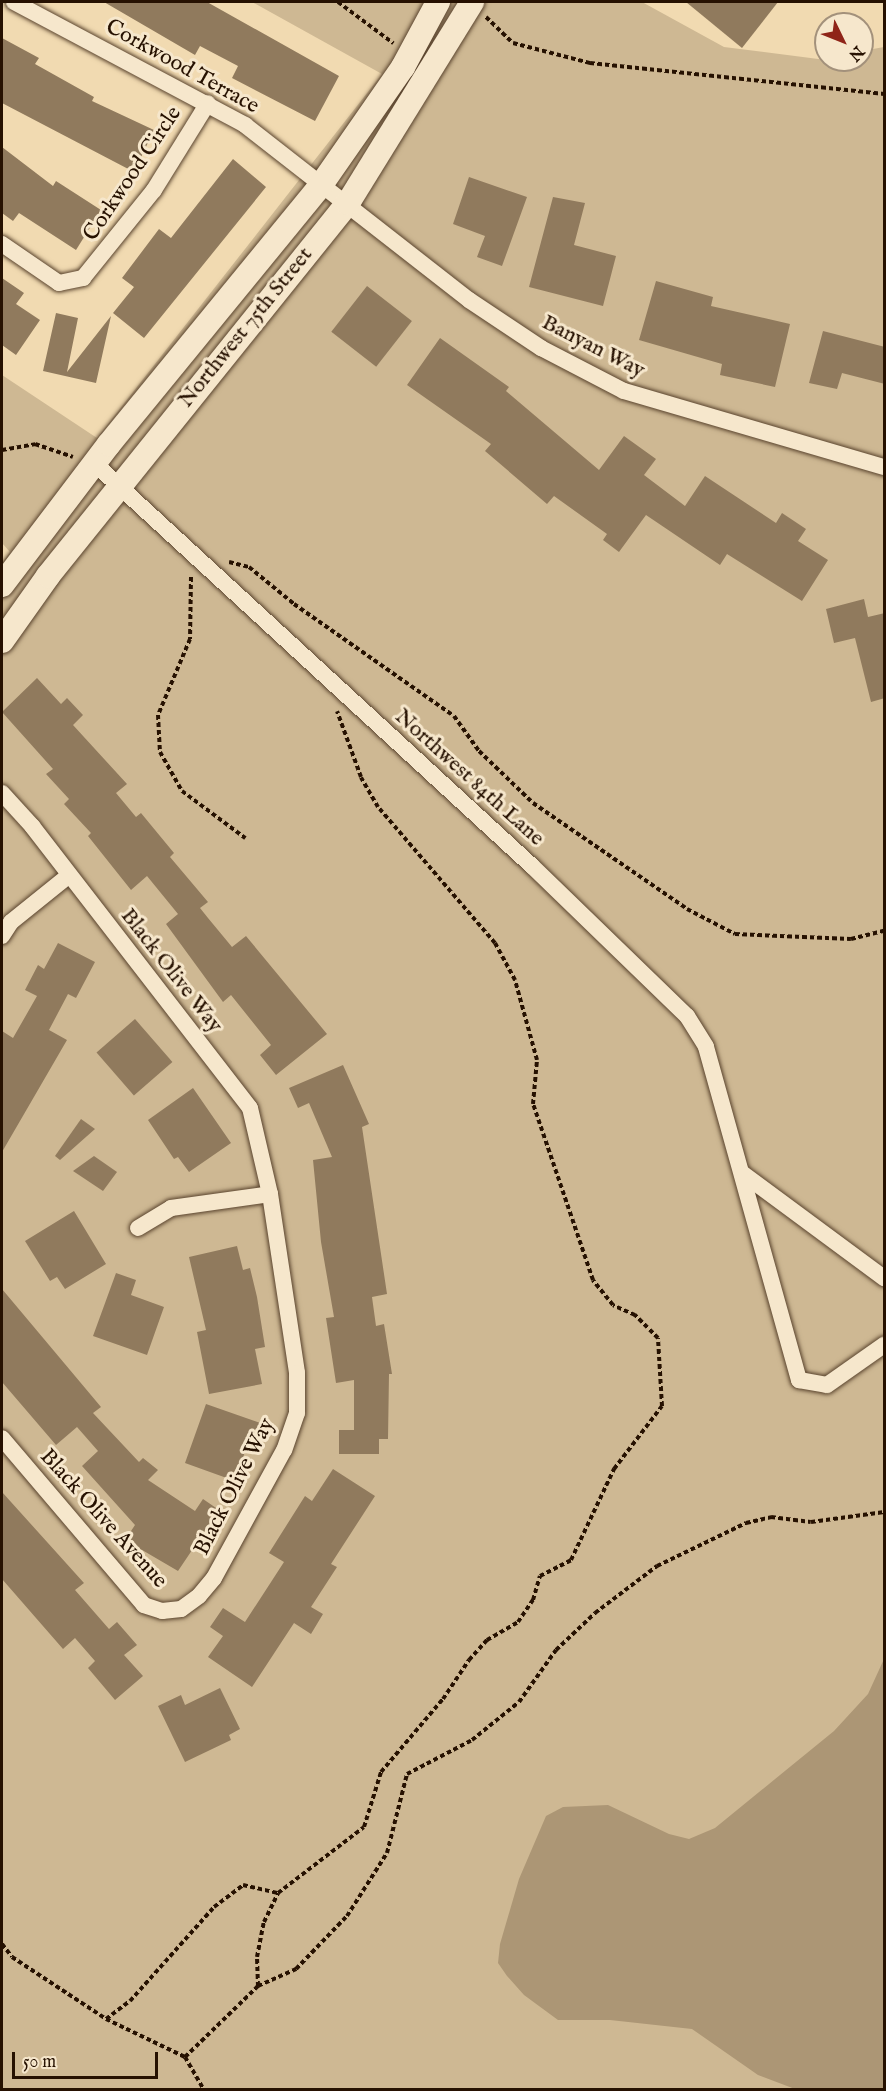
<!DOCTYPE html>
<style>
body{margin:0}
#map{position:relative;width:886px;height:2091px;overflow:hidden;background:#f1dab1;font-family:"IM FELL English",serif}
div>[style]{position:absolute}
.green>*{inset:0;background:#ceb893}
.water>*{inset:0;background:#ac9675}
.building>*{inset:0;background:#907a5d;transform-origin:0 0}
.path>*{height:4px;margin-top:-2px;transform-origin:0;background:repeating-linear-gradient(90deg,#261101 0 4.5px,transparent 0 7.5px)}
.roads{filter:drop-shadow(0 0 2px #59432d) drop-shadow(0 0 2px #59432d)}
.street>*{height:16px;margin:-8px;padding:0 8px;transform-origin:8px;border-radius:8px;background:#f6e7cc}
.secondary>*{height:24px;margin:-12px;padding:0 12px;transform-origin:12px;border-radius:12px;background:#f6e7cc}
span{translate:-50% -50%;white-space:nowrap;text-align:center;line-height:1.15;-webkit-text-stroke:6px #f6e7cc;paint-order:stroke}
.street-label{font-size:22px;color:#261101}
.frame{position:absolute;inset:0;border:3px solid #261101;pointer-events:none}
.north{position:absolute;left:814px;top:12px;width:60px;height:60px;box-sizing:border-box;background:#f6e7cc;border:2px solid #a3917b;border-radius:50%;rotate:133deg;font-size:16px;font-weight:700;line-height:24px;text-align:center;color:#261101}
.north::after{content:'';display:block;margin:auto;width:21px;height:27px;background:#8f2418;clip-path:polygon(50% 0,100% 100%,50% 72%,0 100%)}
.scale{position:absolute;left:12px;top:2052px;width:146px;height:27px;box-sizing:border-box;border:3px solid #261101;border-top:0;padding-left:8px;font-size:18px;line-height:21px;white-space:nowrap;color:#261101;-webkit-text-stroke:4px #f6e7cc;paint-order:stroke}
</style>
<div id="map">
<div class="green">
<i style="clip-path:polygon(252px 2px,642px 2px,724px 47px,826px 60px,862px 60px,862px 51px,884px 47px,884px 2089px,2px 2089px,2px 563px,10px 552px,2px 543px,2px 375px,97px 438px,382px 74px)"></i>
</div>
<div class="water">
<i style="clip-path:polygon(884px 1659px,884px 2089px,795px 2089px,758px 2075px,692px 2029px,610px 2020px,558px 2020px,524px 1995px,507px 1976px,498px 1963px,500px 1944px,519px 1879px,546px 1816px,563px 1807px,608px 1805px,669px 1834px,689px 1839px,715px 1828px,834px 1731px,868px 1694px)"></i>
</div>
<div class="building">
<i style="clip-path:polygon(104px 2px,207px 2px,339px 76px,315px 121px,232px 78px,238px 66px,200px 46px,195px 55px)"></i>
<i style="clip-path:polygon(686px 2px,778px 2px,742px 48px)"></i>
<i style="clip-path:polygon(2px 38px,39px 58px,35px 64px,94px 97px,92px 101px,154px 130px,134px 172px,2px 103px)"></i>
<i style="clip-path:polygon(2px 147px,53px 186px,56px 181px,101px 210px,76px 250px,19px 213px,13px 221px,2px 213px)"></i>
<i style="clip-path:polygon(233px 159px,266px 187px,144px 338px,113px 313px,134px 287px,122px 278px,159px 229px,171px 238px)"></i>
<i style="clip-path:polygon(469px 177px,527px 197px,502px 266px,477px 257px,485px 236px,453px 224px)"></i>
<i style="clip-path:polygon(553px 197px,585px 203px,574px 245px,616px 256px,603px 306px,529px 287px)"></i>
<i style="clip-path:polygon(2px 278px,24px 293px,16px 304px,40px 320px,16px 355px,2px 345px)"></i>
<i style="clip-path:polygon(656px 281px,713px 297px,711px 306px,790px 324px,775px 387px,720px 375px,722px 364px,639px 340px)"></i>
<i style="left:367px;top:286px;width:57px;height:58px;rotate:38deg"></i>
<i style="clip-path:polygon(56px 313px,78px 318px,67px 372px,111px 316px,96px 383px,43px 371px)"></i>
<i style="clip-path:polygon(823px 331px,885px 347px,885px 384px,842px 373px,837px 389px,809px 383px)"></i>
<i style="clip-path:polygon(440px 338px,509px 387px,506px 391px,599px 470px,624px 436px,656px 459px,644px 475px,685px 506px,705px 476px,776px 523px,782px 513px,806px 529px,798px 541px,828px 560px,802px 601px,727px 554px,720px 565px,646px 515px,619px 552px,603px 540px,607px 534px,554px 496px,547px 504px,485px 451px,491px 444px,407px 385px)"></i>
<i style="clip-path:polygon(864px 599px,868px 617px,885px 613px,885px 698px,871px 702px,855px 638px,834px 643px,826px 609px)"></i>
<i style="clip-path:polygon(37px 678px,61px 704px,67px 698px,83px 715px,73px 725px,127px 784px,116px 793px,136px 817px,141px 813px,174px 853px,170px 857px,208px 902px,200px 908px,208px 918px,232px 947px,246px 936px,327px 1034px,276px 1075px,260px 1055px,271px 1045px,231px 995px,223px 1002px,166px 924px,178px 914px,147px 876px,131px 890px,88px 836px,91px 833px,64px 804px,69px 799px,46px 774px,53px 769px,2px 712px)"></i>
<i style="clip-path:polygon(58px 943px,95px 962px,76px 998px,68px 994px,49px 1030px,67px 1040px,2px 1152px,2px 1031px,13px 1038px,37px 996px,25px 990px,38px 965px,44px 969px)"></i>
<i style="left:135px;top:1019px;width:57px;height:51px;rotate:49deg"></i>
<i style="clip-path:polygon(343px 1065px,369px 1124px,362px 1127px,387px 1294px,372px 1297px,376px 1326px,384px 1324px,392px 1374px,389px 1374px,388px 1439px,379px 1439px,379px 1454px,339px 1454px,339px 1430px,354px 1430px,354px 1380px,336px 1383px,326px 1318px,334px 1317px,321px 1242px,313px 1160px,332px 1157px,309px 1103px,298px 1108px,289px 1088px)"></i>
<i style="clip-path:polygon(193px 1088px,231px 1143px,189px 1172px,178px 1157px,174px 1159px,148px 1120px)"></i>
<i style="clip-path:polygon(81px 1119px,95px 1129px,60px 1160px,55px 1156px)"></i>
<i style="clip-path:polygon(94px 1156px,117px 1172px,103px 1191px,73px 1171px)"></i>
<i style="clip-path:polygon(74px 1211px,106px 1264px,65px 1289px,57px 1277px,50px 1281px,25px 1241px)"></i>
<i style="clip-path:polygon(237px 1246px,243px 1270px,250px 1268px,257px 1297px,265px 1347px,255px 1349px,262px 1384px,209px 1394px,197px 1332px,206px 1330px,189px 1257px)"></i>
<i style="clip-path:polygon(116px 1273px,136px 1280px,131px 1295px,164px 1307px,147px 1355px,93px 1336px)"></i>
<i style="clip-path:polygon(2px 1289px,101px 1407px,93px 1413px,139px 1462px,143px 1458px,158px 1470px,148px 1480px,195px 1511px,203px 1499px,219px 1510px,178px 1571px,125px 1540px,135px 1525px,82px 1466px,98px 1451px,77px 1427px,56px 1445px,2px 1382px)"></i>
<i style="clip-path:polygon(206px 1404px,263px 1424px,254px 1449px,247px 1446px,235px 1481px,185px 1463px)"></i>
<i style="clip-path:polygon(333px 1469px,375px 1496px,331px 1564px,337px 1567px,311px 1607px,323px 1614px,311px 1634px,294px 1623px,252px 1687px,208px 1657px,223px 1636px,210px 1627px,223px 1608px,245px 1622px,284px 1562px,269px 1553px,305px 1496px,312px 1501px)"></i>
<i style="clip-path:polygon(2px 1492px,84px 1583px,75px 1590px,109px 1629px,117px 1622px,137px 1645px,124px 1655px,143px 1676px,115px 1700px,88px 1668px,95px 1661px,75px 1638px,63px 1649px,2px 1579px)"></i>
<i style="clip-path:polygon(220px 1688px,240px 1729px,229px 1735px,231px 1740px,185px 1762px,158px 1706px,181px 1695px,185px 1705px)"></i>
</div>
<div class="path">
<i style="left:338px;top:2px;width:69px;rotate:36.7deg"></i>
<i style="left:486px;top:17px;width:37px;rotate:44deg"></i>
<i style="left:513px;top:43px;width:80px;rotate:14.6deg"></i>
<i style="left:590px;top:63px;width:296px;rotate:6deg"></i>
<i style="left:2px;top:450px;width:34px;rotate:-10deg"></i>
<i style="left:35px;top:444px;width:40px;rotate:18.9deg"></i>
<i style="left:229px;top:562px;width:21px;rotate:14deg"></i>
<i style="left:249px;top:567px;width:58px;rotate:39.4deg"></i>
<i style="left:294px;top:604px;width:195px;rotate:35deg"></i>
<i style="left:454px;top:716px;width:43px;rotate:54.5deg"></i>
<i style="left:479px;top:751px;width:75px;rotate:43.9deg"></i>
<i style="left:533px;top:803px;width:187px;rotate:34.5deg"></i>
<i style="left:687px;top:909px;width:54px;rotate:27.5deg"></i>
<i style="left:735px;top:934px;width:116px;rotate:2.5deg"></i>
<i style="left:851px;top:939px;width:34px;rotate:-14deg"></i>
<i style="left:191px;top:577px;width:62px;rotate:90.9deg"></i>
<i style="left:190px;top:639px;width:82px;rotate:112.8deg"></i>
<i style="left:158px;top:715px;width:37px;rotate:87deg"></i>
<i style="left:160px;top:752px;width:45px;rotate:60.6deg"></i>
<i style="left:182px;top:791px;width:79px;rotate:36.7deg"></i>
<i style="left:2px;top:1944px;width:16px;rotate:52deg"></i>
<i style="left:12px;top:1957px;width:113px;rotate:33.4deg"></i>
<i style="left:106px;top:2019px;width:88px;rotate:25.7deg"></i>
<i style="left:185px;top:2057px;width:38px;rotate:60deg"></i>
<i style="left:258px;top:1986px;width:29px;rotate:-92deg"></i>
<i style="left:257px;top:1957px;width:36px;rotate:-79deg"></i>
<i style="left:264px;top:1922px;width:32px;rotate:-64deg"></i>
<i style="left:278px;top:1893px;width:108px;rotate:-37.5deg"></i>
<i style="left:364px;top:1827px;width:58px;rotate:-72.8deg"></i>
<i style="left:381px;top:1772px;width:96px;rotate:-49.7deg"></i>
<i style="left:443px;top:1699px;width:47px;rotate:-56.3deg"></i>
<i style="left:469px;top:1660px;width:27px;rotate:-48deg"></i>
<i style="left:487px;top:1640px;width:36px;rotate:-30deg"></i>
<i style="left:518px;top:1622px;width:27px;rotate:-56deg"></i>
<i style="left:533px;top:1600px;width:25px;rotate:-74deg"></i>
<i style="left:540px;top:1576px;width:35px;rotate:-27deg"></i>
<i style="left:571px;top:1560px;width:101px;rotate:-64.7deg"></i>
<i style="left:614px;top:1469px;width:79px;rotate:-52.7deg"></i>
<i style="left:662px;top:1406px;width:68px;rotate:-93.4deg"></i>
<i style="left:658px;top:1338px;width:33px;rotate:-135deg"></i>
<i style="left:635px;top:1315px;width:24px;rotate:-156deg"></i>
<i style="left:613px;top:1305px;width:32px;rotate:-129deg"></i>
<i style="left:593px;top:1280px;width:186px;rotate:-108.8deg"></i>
<i style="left:533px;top:1104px;width:44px;rotate:-84.8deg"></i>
<i style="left:537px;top:1060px;width:83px;rotate:-105.4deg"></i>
<i style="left:515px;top:980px;width:42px;rotate:-118.4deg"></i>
<i style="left:495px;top:943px;width:179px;rotate:-130.7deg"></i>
<i style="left:378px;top:807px;width:34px;rotate:-120deg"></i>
<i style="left:361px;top:777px;width:70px;rotate:-110deg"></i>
<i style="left:106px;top:2019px;width:30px;rotate:-37deg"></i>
<i style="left:130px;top:2001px;width:126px;rotate:-48.2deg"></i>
<i style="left:214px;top:1907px;width:36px;rotate:-37deg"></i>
<i style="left:243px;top:1885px;width:36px;rotate:13deg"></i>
<i style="left:185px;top:2057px;width:102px;rotate:-44.2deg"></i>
<i style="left:258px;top:1986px;width:42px;rotate:-24.1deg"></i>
<i style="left:296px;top:1969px;width:74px;rotate:-46.1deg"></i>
<i style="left:347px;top:1916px;width:75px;rotate:-57.6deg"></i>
<i style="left:387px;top:1853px;width:81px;rotate:-75.8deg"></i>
<i style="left:407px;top:1774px;width:73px;rotate:-27.6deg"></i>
<i style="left:472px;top:1740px;width:60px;rotate:-39deg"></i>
<i style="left:519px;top:1702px;width:64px;rotate:-54.6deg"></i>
<i style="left:556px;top:1650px;width:54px;rotate:-43.5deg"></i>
<i style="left:595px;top:1613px;width:78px;rotate:-37.2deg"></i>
<i style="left:657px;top:1566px;width:99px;rotate:-25.8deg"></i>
<i style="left:746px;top:1523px;width:26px;rotate:-13deg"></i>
<i style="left:771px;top:1517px;width:40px;rotate:7.1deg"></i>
<i style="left:811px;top:1522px;width:74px;rotate:-7.8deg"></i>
</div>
<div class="roads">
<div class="street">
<i style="left:14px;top:2px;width:262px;rotate:28deg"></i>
<i style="left:245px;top:125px;width:284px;rotate:38deg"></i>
<i style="left:469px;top:300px;width:87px;rotate:33.7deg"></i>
<i style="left:541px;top:348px;width:93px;rotate:27.4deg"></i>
<i style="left:624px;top:391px;width:271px;rotate:16.3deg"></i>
<i style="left:2px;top:244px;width:69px;rotate:34.4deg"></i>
<i style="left:59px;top:283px;width:25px;rotate:-12deg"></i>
<i style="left:83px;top:278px;width:113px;rotate:-51.1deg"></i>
<i style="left:154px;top:190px;width:102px;rotate:-58.2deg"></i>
<i style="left:94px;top:463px;width:595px;rotate:42.62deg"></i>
<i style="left:532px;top:866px;width:216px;rotate:44.1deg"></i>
<i style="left:687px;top:1016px;width:36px;rotate:58deg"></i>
<i style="left:706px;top:1047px;width:346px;rotate:74.4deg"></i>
<i style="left:799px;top:1380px;width:28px;rotate:10deg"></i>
<i style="left:827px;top:1385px;width:70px;rotate:-35.1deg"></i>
<i style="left:2px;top:793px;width:45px;rotate:47.7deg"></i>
<i style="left:32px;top:826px;width:356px;rotate:52.3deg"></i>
<i style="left:250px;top:1108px;width:88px;rotate:76.9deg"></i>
<i style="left:270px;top:1194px;width:181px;rotate:81.4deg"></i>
<i style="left:297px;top:1373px;width:40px;rotate:90deg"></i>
<i style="left:297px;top:1413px;width:39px;rotate:109deg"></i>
<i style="left:284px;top:1450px;width:146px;rotate:118.7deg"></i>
<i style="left:214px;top:1578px;width:23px;rotate:130deg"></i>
<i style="left:199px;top:1596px;width:22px;rotate:144deg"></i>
<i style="left:181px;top:1609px;width:19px;rotate:174deg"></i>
<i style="left:162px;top:1611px;width:19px;rotate:-162deg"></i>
<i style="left:144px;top:1605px;width:219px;rotate:-130.4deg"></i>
<i style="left:2px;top:936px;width:17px;rotate:-57deg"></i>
<i style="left:11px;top:922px;width:73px;rotate:-38.9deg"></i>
<i style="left:742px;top:1173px;width:177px;rotate:36.5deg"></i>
<i style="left:138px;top:1228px;width:39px;rotate:-31deg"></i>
<i style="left:171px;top:1208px;width:100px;rotate:-8deg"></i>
</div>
<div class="secondary">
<i style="left:2px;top:585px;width:177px;rotate:-52.8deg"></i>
<i style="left:109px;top:444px;width:335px;rotate:-50.7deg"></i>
<i style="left:321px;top:185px;width:144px;rotate:-55.2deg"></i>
<i style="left:403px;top:67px;width:74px;rotate:-61.7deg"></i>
<i style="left:2px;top:641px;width:80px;rotate:-54.7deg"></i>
<i style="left:48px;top:576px;width:479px;rotate:-51.2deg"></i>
<i style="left:348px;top:203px;width:236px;rotate:-58.3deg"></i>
</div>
</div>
<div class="street-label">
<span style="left:182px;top:67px;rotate:29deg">Corkwood Terrace</span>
<span style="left:133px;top:174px;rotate:-56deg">Corkwood Circle</span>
<span style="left:246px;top:328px;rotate:-51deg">Northwest 75th Street</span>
<span style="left:593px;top:347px;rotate:27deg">Banyan Way</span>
<span style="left:469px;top:778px;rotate:42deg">Northwest 84th Lane</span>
<span style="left:171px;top:971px;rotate:52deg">Black Olive Way</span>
<span style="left:235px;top:1487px;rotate:-63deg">Black Olive Way</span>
<span style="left:103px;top:1519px;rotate:48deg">Black Olive Avenue</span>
</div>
<div class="frame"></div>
<div class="north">N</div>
<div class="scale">50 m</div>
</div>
